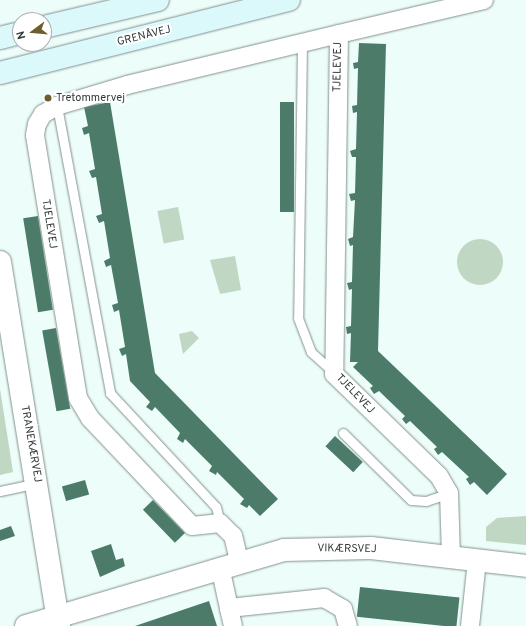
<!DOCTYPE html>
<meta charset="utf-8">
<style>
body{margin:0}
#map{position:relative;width:526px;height:626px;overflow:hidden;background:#ecfdfa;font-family:Overpass,sans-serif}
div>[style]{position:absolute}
.green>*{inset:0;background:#c0d7c3;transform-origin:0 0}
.round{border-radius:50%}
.building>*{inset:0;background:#4c7c69;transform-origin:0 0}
.roads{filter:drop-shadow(0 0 1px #82918e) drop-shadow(0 0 1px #82918e)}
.service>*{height:9px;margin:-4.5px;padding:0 4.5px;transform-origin:4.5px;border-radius:4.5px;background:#fff}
.minor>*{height:18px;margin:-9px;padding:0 9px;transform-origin:9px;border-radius:9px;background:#fff}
.tertiary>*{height:22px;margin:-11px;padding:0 11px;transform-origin:11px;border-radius:11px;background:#fff}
.secondary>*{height:22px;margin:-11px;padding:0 11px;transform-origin:11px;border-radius:11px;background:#dbf8fb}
.dots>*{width:11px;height:11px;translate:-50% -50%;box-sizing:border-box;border:2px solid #fff;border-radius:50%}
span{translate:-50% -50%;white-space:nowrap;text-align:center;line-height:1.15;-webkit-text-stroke:4px #fff;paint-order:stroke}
.street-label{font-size:11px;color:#333a39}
.poi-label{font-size:11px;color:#333a39}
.left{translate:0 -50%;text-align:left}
.north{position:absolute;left:12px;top:12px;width:40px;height:40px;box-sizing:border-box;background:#fff;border:1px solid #adb0b0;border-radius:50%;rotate:254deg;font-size:11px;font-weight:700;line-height:16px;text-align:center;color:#333a39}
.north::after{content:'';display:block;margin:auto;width:14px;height:18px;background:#6d5f2d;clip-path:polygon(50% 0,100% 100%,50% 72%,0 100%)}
</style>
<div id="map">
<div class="green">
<i style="left:178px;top:207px;width:33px;height:21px;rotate:79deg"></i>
<i class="round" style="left:457px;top:239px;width:46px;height:46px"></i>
<i style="clip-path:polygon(235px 256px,241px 290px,220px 294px,210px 260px)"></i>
<i style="clip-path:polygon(192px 331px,199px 338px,183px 354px,179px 334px)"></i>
<i style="clip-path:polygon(0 389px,13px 472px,0 475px)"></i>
<i style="clip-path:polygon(526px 516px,526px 545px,486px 541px,486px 527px,497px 518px)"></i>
</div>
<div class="building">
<i style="clip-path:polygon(359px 43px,386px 44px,378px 351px,507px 474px,487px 495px,474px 482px,470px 485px,466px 479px,469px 477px,442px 452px,438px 455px,434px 449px,437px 447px,410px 421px,406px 424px,402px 419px,405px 416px,379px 391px,374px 394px,370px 388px,373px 386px,353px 367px,358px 362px,350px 362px,351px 333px,347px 334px,346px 327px,351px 326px,352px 289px,349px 290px,347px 283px,352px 282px,353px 245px,350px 246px,348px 239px,353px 237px,355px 200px,351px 201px,349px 194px,355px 193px,356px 157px,352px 157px,350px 151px,356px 149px,357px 112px,353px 113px,352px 106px,357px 105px,358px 68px,354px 69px,353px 63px,358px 62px)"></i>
<i style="clip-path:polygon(110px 102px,155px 373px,278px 499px,260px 516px,249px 505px,247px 508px,240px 504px,244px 499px,217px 472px,216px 475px,209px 471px,212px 466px,185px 439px,183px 443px,177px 439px,180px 433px,155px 407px,152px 411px,146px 407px,150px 402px,130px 381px,126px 354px,122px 356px,119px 349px,125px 347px,119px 310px,114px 312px,112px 305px,118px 303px,111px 265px,106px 267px,104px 261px,110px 258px,104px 221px,99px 223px,96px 216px,102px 214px,96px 177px,92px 178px,89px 171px,95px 169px,89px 133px,84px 135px,82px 128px,88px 126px,84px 107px)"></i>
<i style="left:280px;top:102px;width:14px;height:110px"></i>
<i style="left:38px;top:216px;width:95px;height:15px;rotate:81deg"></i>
<i style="left:56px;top:328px;width:82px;height:14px;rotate:80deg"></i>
<i style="left:335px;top:436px;width:38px;height:14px;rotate:43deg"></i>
<i style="left:85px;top:480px;width:15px;height:24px;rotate:74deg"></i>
<i style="left:153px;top:500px;width:46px;height:14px;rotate:46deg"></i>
<i style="clip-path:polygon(11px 526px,15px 536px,0 541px,0 530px)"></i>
<i style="clip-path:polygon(111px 544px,116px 560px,123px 558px,125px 566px,100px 577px,91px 551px)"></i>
<i style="left:360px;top:587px;width:100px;height:30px;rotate:6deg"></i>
<i style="clip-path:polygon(209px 601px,217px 626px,135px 626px)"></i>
</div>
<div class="roads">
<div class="service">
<i style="left:302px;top:43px;width:275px;rotate:90.8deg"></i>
<i style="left:298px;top:318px;width:36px;rotate:69deg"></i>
<i style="left:311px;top:352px;width:31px;rotate:42deg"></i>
<i style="left:57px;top:106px;width:292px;rotate:79.5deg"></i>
<i style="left:110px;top:393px;width:156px;rotate:47.1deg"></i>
<i style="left:216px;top:507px;width:16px;rotate:76deg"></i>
<i style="left:343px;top:433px;width:95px;rotate:44.6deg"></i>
<i style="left:411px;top:500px;width:15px;rotate:4deg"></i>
<i style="left:426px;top:501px;width:24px;rotate:-19deg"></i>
<i style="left:0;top:491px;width:38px;rotate:-12deg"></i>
</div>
<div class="minor">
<i style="left:339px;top:34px;width:149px;rotate:-13.2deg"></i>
<i style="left:239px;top:561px;width:26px;rotate:-103deg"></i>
<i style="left:233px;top:536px;width:18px;rotate:-135deg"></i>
<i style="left:220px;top:523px;width:28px;rotate:174deg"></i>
<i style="left:192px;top:526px;width:149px;rotate:-133.4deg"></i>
<i style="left:90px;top:418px;width:23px;rotate:-121deg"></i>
<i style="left:78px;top:398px;width:266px;rotate:-99.3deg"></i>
<i style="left:35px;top:135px;width:11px;rotate:-80deg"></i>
<i style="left:37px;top:124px;width:12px;rotate:-59deg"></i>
<i style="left:43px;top:114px;width:16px;rotate:-30deg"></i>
<i style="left:57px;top:106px;width:73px;rotate:-16.7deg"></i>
<i style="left:127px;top:85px;width:218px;rotate:-13.5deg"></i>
<i style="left:339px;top:34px;width:340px;rotate:90.8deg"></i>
<i style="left:334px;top:374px;width:146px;rotate:44.2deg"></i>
<i style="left:439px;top:476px;width:20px;rotate:60deg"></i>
<i style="left:449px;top:493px;width:64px;rotate:88.2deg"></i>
<i style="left:220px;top:567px;width:42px;rotate:77.6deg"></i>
<i style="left:233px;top:626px;width:18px;rotate:-103deg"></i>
<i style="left:229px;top:608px;width:96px;rotate:-6deg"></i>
<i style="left:324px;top:598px;width:22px;rotate:30deg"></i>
<i style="left:343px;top:609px;width:18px;rotate:74deg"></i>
<i style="left:470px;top:626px;width:66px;rotate:-83.9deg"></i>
</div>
<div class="tertiary">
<i style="left:0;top:262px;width:369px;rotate:80.8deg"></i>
<i style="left:26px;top:626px;width:269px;rotate:-16.4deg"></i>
<i style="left:284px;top:550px;width:87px;rotate:-1.3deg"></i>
<i style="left:371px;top:548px;width:156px;rotate:6.6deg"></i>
</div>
<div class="secondary">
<i style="left:44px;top:27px;width:117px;rotate:-13.3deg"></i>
<i style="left:0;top:38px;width:21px;rotate:-14deg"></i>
<i style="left:0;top:73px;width:298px;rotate:-14.2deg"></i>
</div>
</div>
<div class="dots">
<i style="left:48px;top:98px;background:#6d5f2d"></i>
</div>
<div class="street-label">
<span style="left:144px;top:36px;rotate:-14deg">GRENÅVEJ</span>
<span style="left:338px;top:67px;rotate:-89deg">TJELEVEJ</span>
<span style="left:49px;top:224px;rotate:81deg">TJELEVEJ</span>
<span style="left:355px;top:394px;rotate:46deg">TJELEVEJ</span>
<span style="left:31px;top:444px;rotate:80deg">TRANEKÆRVEJ</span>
<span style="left:347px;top:549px;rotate:1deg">VIKÆRSVEJ</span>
</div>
<div class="poi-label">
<span class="left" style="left:56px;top:98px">Tretommervej</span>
</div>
<div class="north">N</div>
</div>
